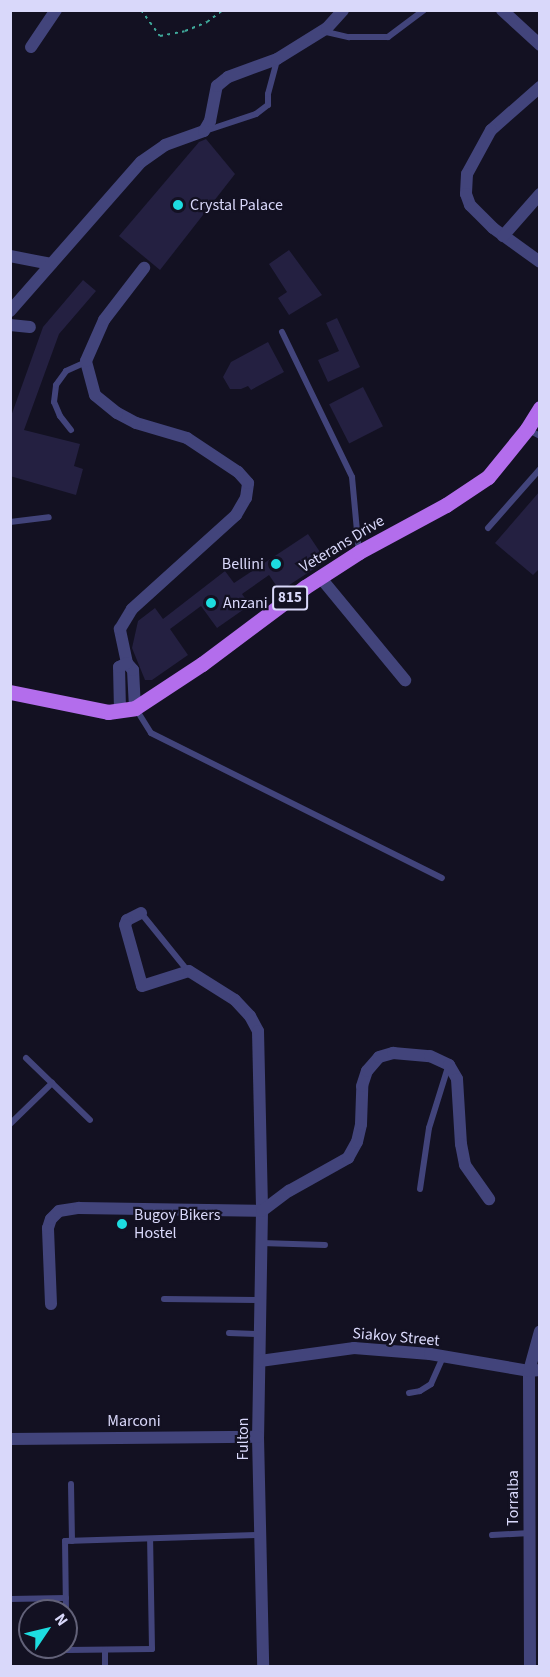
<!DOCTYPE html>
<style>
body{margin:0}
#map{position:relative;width:550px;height:1677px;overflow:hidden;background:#131122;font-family:"Source Sans 3",sans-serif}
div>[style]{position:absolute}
.building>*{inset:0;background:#242041;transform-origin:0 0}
.path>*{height:2px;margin-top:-1px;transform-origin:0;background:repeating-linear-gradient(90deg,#3ea799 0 3px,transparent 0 7.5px)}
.service>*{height:6px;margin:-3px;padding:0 3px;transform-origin:3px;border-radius:3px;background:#42447b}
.minor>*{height:12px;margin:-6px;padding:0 6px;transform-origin:6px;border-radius:6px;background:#42447b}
.primary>*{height:15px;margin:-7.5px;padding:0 7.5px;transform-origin:7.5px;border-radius:7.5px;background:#b36dec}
.dots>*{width:16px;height:16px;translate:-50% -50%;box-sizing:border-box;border:3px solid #131122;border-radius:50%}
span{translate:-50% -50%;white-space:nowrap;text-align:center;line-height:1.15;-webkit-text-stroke:4.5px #131122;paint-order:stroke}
.shield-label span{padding:2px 4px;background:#131122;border:2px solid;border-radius:4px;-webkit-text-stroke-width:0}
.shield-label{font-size:15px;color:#d9d8fa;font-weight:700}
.poi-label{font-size:16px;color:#d9d8fa}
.left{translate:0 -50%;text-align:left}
.right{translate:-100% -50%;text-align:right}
.street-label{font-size:16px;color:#d9d8fa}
.frame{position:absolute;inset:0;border:12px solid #d9d8fa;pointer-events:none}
.north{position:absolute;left:18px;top:1599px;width:60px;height:60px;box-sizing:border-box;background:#131122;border:2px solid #626178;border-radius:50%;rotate:55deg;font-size:16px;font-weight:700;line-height:24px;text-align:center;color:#d9d8fa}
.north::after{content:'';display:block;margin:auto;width:21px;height:27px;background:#1ddce0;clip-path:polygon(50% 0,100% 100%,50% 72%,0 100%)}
</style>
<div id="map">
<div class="building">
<i style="clip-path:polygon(206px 139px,235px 174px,160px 270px,119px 236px,199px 142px)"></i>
<i style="clip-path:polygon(289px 250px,322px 295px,289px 315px,278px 298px,287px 292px,269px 264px)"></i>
<i style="clip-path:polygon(83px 280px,96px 291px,59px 334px,24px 430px,80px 444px,74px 466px,83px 469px,76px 495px,10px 476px,10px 419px,43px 327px)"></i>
<i style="clip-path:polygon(337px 318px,360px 367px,328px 382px,318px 360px,339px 351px,326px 323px)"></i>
<i style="clip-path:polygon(268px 342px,284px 372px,251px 390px,248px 386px,241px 389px,230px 389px,223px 377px,231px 362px)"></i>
<i style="left:363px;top:387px;width:44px;height:38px;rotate:63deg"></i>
<i style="clip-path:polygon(540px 491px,540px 568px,533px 575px,495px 543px)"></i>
<i style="clip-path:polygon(308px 534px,326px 561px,280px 591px,269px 575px,242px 594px,250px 605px,217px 628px,201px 606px,170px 629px,188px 655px,152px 680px,145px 680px,132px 648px,138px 621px,155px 608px,163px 619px,225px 571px,234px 583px)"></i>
</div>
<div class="path">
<i style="left:141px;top:10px;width:32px;rotate:54deg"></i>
<i style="left:160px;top:36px;width:25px;rotate:-11deg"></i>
<i style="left:185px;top:31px;width:24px;rotate:-22deg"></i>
<i style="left:207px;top:22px;width:20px;rotate:-37deg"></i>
</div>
<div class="service">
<i style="left:322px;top:31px;width:28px;rotate:13deg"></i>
<i style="left:349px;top:37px;width:39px"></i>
<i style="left:388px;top:37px;width:45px;rotate:-36.9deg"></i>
<i style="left:205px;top:131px;width:54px;rotate:-18.4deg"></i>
<i style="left:256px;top:114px;width:15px;rotate:-37deg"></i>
<i style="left:268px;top:105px;width:11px;rotate:-90deg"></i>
<i style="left:268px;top:94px;width:35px;rotate:-75deg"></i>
<i style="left:282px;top:332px;width:161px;rotate:64.2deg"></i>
<i style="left:352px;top:477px;width:75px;rotate:84.7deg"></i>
<i style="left:527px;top:429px;width:15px;rotate:28deg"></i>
<i style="left:71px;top:430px;width:18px;rotate:-128deg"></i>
<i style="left:60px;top:416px;width:15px;rotate:-113deg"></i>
<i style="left:54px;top:402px;width:17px;rotate:-83deg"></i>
<i style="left:56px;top:385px;width:17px;rotate:-54deg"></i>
<i style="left:66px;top:371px;width:22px;rotate:-24deg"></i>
<i style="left:10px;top:522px;width:39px;rotate:-7deg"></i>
<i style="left:488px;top:528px;width:79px;rotate:-48.6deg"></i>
<i style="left:136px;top:709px;width:28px;rotate:58deg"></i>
<i style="left:151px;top:733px;width:325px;rotate:26.5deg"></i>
<i style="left:141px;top:913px;width:75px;rotate:51deg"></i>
<i style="left:26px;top:1058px;width:89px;rotate:44.1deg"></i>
<i style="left:10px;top:1124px;width:59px;rotate:-44.3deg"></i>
<i style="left:420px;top:1189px;width:62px;rotate:-81.6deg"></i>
<i style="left:429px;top:1128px;width:64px;rotate:-72.7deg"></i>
<i style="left:261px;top:1243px;width:64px;rotate:1.8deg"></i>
<i style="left:164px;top:1299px;width:95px;rotate:0.6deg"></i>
<i style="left:229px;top:1333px;width:31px;rotate:2deg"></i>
<i style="left:409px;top:1393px;width:11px;rotate:-10deg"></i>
<i style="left:420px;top:1391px;width:13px;rotate:-32deg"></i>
<i style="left:431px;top:1384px;width:30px;rotate:-66deg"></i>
<i style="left:71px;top:1484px;width:57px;rotate:89deg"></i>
<i style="left:492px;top:1535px;width:38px;rotate:-3deg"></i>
<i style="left:10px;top:1599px;width:56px;rotate:-1deg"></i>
<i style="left:66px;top:1611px;width:70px;rotate:-90.8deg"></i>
<i style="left:65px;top:1541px;width:196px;rotate:-1.8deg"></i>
<i style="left:66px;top:1613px;width:37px;rotate:88deg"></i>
<i style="left:67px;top:1650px;width:85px;rotate:-0.7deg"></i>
<i style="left:152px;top:1649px;width:110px;rotate:-91deg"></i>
<i style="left:105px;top:1650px;width:16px;rotate:90deg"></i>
</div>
<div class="minor">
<i style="left:502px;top:10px;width:52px;rotate:42.6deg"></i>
<i style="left:31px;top:47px;width:45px;rotate:-56deg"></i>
<i style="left:540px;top:87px;width:65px;rotate:138.7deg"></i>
<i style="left:491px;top:130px;width:50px;rotate:118.6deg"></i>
<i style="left:467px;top:174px;width:20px;rotate:93deg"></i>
<i style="left:466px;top:194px;width:12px;rotate:70deg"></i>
<i style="left:470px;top:205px;width:33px;rotate:45deg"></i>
<i style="left:493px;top:228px;width:58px;rotate:35.9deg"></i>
<i style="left:503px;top:236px;width:56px;rotate:-48.6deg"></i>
<i style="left:10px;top:256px;width:42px;rotate:11deg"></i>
<i style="left:10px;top:311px;width:198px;rotate:-48.7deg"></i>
<i style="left:141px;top:162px;width:29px;rotate:-35deg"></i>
<i style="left:165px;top:145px;width:41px;rotate:-19.7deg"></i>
<i style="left:204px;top:131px;width:12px;rotate:-59deg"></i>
<i style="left:210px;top:121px;width:36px;rotate:-79deg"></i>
<i style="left:217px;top:86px;width:14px;rotate:-39deg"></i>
<i style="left:228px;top:77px;width:52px;rotate:-20.2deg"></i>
<i style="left:277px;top:59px;width:59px;rotate:-31.8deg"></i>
<i style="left:327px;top:28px;width:24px;rotate:-48deg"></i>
<i style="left:10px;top:325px;width:20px;rotate:6deg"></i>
<i style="left:320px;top:577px;width:134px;rotate:50.5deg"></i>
<i style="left:135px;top:708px;width:38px;rotate:-93deg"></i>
<i style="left:133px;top:670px;width:9px;rotate:-131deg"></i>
<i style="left:127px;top:663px;width:35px;rotate:-102deg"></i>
<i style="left:120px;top:629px;width:23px;rotate:-59deg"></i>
<i style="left:132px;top:609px;width:140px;rotate:-42.1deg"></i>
<i style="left:236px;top:515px;width:20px;rotate:-60deg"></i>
<i style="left:246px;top:498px;width:15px;rotate:-82deg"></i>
<i style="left:248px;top:483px;width:15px;rotate:-132deg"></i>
<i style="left:238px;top:472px;width:61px;rotate:-146.3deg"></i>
<i style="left:187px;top:438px;width:53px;rotate:-163.6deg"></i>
<i style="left:136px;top:423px;width:21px;rotate:-152deg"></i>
<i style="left:117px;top:413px;width:28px;rotate:-141deg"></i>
<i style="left:95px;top:395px;width:35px;rotate:-105deg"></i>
<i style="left:86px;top:361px;width:45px;rotate:-66.3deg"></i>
<i style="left:104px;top:320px;width:66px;rotate:-52.4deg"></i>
<i style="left:120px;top:710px;width:43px;rotate:-91.3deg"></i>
<i style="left:119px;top:667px;width:9px;rotate:-27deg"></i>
<i style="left:141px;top:913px;width:16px;rotate:153deg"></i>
<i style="left:127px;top:920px;width:5px;rotate:112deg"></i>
<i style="left:125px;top:925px;width:63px;rotate:74.4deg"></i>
<i style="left:142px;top:986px;width:49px;rotate:-17.7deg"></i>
<i style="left:189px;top:971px;width:54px;rotate:32.2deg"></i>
<i style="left:235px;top:1000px;width:22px;rotate:47deg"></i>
<i style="left:250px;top:1016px;width:17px;rotate:62deg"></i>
<i style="left:258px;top:1031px;width:180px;rotate:88.7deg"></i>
<i style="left:262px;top:1211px;width:226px;rotate:91deg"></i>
<i style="left:258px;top:1437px;width:229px;rotate:88.7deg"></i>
<i style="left:51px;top:1304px;width:76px;rotate:-92.3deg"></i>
<i style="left:48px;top:1228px;width:9px;rotate:-72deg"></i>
<i style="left:51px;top:1219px;width:11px;rotate:-45deg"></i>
<i style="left:59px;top:1211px;width:20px;rotate:-9deg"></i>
<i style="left:79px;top:1208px;width:183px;rotate:0.9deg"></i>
<i style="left:262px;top:1211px;width:34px;rotate:-37deg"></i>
<i style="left:289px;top:1191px;width:68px;rotate:-29.2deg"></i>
<i style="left:348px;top:1158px;width:18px;rotate:-61deg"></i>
<i style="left:357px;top:1142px;width:18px;rotate:-77deg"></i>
<i style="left:361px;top:1124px;width:38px;rotate:-88deg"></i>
<i style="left:362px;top:1086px;width:16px;rotate:-72deg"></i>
<i style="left:367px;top:1071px;width:18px;rotate:-49deg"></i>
<i style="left:379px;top:1057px;width:15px;rotate:-16deg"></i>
<i style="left:393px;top:1053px;width:37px;rotate:5deg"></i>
<i style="left:430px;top:1056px;width:21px;rotate:25deg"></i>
<i style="left:449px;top:1065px;width:16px;rotate:60deg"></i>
<i style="left:457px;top:1079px;width:65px;rotate:86.5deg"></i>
<i style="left:461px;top:1144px;width:21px;rotate:79deg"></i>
<i style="left:465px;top:1165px;width:42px;rotate:54.8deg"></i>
<i style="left:260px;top:1361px;width:95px;rotate:-7.9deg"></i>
<i style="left:354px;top:1348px;width:76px;rotate:4.5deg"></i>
<i style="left:430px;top:1354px;width:100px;rotate:9.7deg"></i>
<i style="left:529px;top:1371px;width:11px;rotate:-5deg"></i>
<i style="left:10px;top:1439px;width:248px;rotate:-0.5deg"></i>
<i style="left:530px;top:1666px;width:295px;rotate:-90.2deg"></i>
<i style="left:529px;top:1371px;width:41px;rotate:-74.6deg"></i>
</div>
<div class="primary">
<i style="left:10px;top:692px;width:100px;rotate:11.5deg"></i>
<i style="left:108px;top:712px;width:27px;rotate:-8deg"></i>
<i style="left:135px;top:708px;width:80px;rotate:-33.3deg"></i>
<i style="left:202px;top:664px;width:129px;rotate:-36.8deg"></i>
<i style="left:305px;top:587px;width:64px;rotate:-32.9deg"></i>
<i style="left:359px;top:552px;width:99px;rotate:-28.4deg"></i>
<i style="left:446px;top:505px;width:50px;rotate:-33.7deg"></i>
<i style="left:488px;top:477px;width:62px;rotate:-50.9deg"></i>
<i style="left:527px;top:429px;width:25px;rotate:-58deg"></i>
</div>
<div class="dots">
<i style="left:178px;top:205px;background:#1ddce0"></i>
<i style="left:276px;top:564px;background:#1ddce0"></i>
<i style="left:211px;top:603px;background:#1ddce0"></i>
<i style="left:122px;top:1224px;background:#1ddce0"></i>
</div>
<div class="shield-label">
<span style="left:290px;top:598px">815</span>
</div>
<div class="poi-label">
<span class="left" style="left:190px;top:205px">Crystal Palace</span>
<span class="right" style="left:264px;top:564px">Bellini</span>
<span class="left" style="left:223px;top:603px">Anzani</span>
<span class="left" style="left:134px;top:1224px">Bugoy Bikers<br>Hostel</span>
</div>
<div class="street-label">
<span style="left:342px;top:544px;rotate:-31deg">Veterans Drive</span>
<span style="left:396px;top:1337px;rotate:5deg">Siakoy Street</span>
<span style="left:134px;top:1421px">Marconi</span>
<span style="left:243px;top:1439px;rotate:-90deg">Fulton</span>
<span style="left:513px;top:1498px;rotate:-90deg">Torralba</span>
</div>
<div class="frame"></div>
<div class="north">N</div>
</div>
